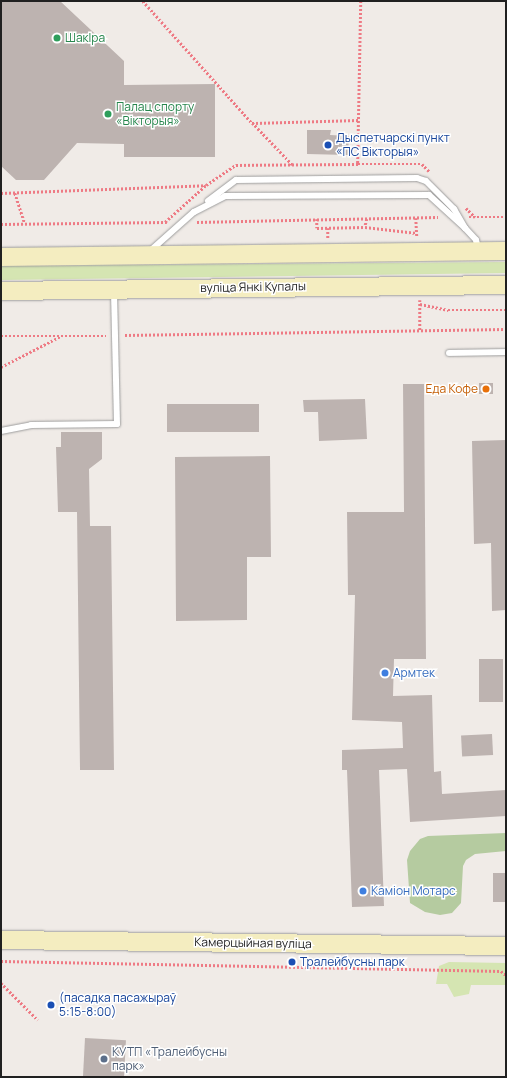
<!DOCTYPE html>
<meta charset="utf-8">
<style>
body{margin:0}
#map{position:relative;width:507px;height:1078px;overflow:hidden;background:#f0ebe7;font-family:Manrope,sans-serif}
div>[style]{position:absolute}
.grass>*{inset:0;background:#d5e5b2}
.forest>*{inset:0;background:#b5cba0}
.building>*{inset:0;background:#bdb3b0;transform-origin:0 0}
.path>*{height:2.5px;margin-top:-1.25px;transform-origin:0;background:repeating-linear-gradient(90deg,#ee7a84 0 2px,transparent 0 4px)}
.roads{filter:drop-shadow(0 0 1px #9d9d9d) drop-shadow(0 0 1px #9d9d9d)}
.lane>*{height:6px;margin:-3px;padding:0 3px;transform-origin:3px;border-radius:3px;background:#fff}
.secondary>*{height:18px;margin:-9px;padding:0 9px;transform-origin:9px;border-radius:9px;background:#f4edc0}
.dots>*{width:11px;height:11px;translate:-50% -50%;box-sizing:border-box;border:2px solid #fff;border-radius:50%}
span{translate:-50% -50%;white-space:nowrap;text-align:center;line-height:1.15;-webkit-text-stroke:3px #fff;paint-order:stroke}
.leisure-label{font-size:12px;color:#27864d}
.left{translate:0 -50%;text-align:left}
.transit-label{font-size:12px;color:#164399}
.street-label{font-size:12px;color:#202020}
.food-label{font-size:12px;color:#c56008}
.right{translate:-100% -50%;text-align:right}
.shop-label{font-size:12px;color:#366cbe}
.service-label{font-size:12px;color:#4e5e75}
.frame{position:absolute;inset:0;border:2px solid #202020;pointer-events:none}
</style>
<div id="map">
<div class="grass">
<i style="clip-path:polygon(506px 262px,506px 273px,1px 280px,1px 266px)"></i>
<i style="clip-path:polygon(449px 962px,506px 963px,506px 985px,471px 985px,469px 994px,454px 997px,447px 984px,436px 984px,439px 966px)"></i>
</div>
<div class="forest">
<i style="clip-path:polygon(506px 833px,506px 851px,475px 854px,466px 860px,463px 866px,461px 903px,452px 913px,440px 915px,425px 912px,410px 903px,407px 860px,410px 851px,420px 839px,428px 836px)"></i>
</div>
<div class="building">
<i style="clip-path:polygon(1px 1px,60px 1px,124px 61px,124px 85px,215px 84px,215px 157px,124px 157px,124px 144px,77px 143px,44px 180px,16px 180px,1px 166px)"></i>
<i style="clip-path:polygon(307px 130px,331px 130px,330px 135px,349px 136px,348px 155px,307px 154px)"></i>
<i style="left:479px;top:383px;width:14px;height:11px"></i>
<i style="clip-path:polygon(403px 384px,424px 384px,426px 659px,394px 659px,393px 696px,432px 695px,434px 772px,441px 771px,442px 794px,506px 790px,506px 816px,410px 822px,407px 769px,379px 770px,384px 906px,352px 907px,347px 770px,342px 770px,342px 750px,403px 748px,402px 722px,352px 720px,355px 595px,348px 595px,347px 512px,404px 512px)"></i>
<i style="clip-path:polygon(365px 399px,367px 439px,319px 441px,318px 412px,304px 412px,303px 400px)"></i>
<i style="left:167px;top:404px;width:92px;height:28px"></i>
<i style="clip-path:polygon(61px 432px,102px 432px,102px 459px,89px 469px,90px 526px,111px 526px,114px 770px,80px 770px,77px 512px,58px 512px,56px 447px,61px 447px)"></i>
<i style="clip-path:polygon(506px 440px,506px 610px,492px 611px,491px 543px,474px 544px,472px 441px)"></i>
<i style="clip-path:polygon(270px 456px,271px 557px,247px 557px,247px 620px,176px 621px,175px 457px)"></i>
<i style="left:479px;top:659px;width:24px;height:43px"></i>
<i style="left:492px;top:734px;width:21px;height:31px;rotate:87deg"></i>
<i style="left:506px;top:873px;width:29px;height:13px;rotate:90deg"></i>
<i style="left:85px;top:1038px;width:41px;height:39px;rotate:3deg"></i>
</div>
<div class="path">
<i style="left:143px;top:1px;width:164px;rotate:48.2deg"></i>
<i style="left:361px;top:1px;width:163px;rotate:91.1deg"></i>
<i style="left:358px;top:164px;width:64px"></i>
<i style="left:422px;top:164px;width:11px;rotate:45deg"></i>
<i style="left:292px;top:165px;width:58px;rotate:-133.6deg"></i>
<i style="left:252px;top:123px;width:107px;rotate:-1.6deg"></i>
<i style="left:1px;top:193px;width:205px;rotate:-2.2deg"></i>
<i style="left:15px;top:193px;width:32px;rotate:72deg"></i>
<i style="left:466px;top:208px;width:13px;rotate:45deg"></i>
<i style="left:469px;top:217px;width:37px"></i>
<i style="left:416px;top:218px;width:19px;rotate:87deg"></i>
<i style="left:317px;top:219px;width:9px;rotate:90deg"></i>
<i style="left:317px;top:228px;width:48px;rotate:-1.2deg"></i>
<i style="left:367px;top:219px;width:8px;rotate:104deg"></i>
<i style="left:365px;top:227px;width:52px;rotate:6.6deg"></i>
<i style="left:197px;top:222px;width:241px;rotate:-1.2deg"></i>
<i style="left:167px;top:223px;width:2px;rotate:-153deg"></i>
<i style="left:165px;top:222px;width:55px;rotate:-42.1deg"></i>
<i style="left:206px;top:185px;width:36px;rotate:-34deg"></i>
<i style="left:236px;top:165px;width:122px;rotate:-0.5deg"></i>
<i style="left:1px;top:224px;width:165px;rotate:-0.7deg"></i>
<i style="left:328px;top:228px;width:11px;rotate:90deg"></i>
<i style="left:420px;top:300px;width:30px;rotate:90deg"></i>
<i style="left:420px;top:304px;width:29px;rotate:12deg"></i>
<i style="left:448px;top:310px;width:58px"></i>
<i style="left:125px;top:335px;width:381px;rotate:-0.9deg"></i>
<i style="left:1px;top:336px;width:105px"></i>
<i style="left:1px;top:367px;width:68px;rotate:-27.3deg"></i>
<i style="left:1px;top:961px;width:500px;rotate:1.15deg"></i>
<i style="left:501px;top:971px;width:6px;rotate:39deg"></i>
<i style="left:1px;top:983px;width:52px;rotate:45deg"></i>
</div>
<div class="roads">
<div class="lane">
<i style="left:208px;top:201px;width:35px;rotate:-37deg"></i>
<i style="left:236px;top:180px;width:181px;rotate:-0.6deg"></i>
<i style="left:417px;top:178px;width:9px;rotate:18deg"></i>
<i style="left:426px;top:181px;width:40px;rotate:45deg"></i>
<i style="left:454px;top:209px;width:22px;rotate:60deg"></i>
<i style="left:465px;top:228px;width:16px;rotate:47deg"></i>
<i style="left:476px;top:240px;width:9px;rotate:77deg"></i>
<i style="left:150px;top:251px;width:59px;rotate:-41.6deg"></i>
<i style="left:194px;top:212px;width:35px;rotate:-27deg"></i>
<i style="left:225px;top:196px;width:204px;rotate:-0.3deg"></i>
<i style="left:429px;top:195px;width:49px;rotate:42.5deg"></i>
<i style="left:449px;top:353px;width:57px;rotate:-1deg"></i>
<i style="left:1px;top:431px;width:31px;rotate:-11deg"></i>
<i style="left:31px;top:425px;width:86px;rotate:-0.7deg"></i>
<i style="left:117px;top:424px;width:132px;rotate:-91.3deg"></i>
</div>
<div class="secondary">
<i style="left:1px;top:257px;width:505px;rotate:-0.68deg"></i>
<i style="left:1px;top:291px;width:505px;rotate:-0.68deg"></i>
<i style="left:1px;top:940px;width:505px;rotate:0.68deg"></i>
</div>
</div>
<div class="dots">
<i style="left:57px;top:38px;background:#2e9e5b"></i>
<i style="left:108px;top:114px;background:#2e9e5b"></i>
<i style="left:328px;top:145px;background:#1a4fb4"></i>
<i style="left:486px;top:389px;background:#e8710a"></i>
<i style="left:385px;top:673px;background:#3f7fe0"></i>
<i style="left:363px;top:891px;background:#3f7fe0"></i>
<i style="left:292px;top:962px;background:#1a4fb4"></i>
<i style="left:51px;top:1005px;background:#1a4fb4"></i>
<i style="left:104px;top:1059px;background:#5c6f8a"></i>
</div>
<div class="leisure-label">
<span class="left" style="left:65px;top:38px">ШакІра</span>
<span class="left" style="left:116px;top:114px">Палац спорту<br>«Вікторыя»</span>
</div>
<div class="transit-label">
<span class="left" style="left:336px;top:145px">Дыспетчарскі пункт<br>«ПС Вікторыя»</span>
<span class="left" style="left:300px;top:962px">Тралейбусны парк</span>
<span class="left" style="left:59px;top:1005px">(пасадка пасажыраў<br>5:15-8:00)</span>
</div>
<div class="street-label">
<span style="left:253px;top:287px;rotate:-1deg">вуліца Янкі Купалы</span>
<span style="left:253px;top:943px;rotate:1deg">Камерцыйная вуліца</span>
</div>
<div class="food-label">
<span class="right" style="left:478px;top:389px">Еда Кофе</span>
</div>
<div class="shop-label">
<span class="left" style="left:393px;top:673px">Армтек</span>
<span class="left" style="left:371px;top:891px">Каміон Мотарс</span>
</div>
<div class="service-label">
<span class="left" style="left:112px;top:1059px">КУТП «Тралейбусны<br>парк»</span>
</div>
<div class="frame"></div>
</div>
